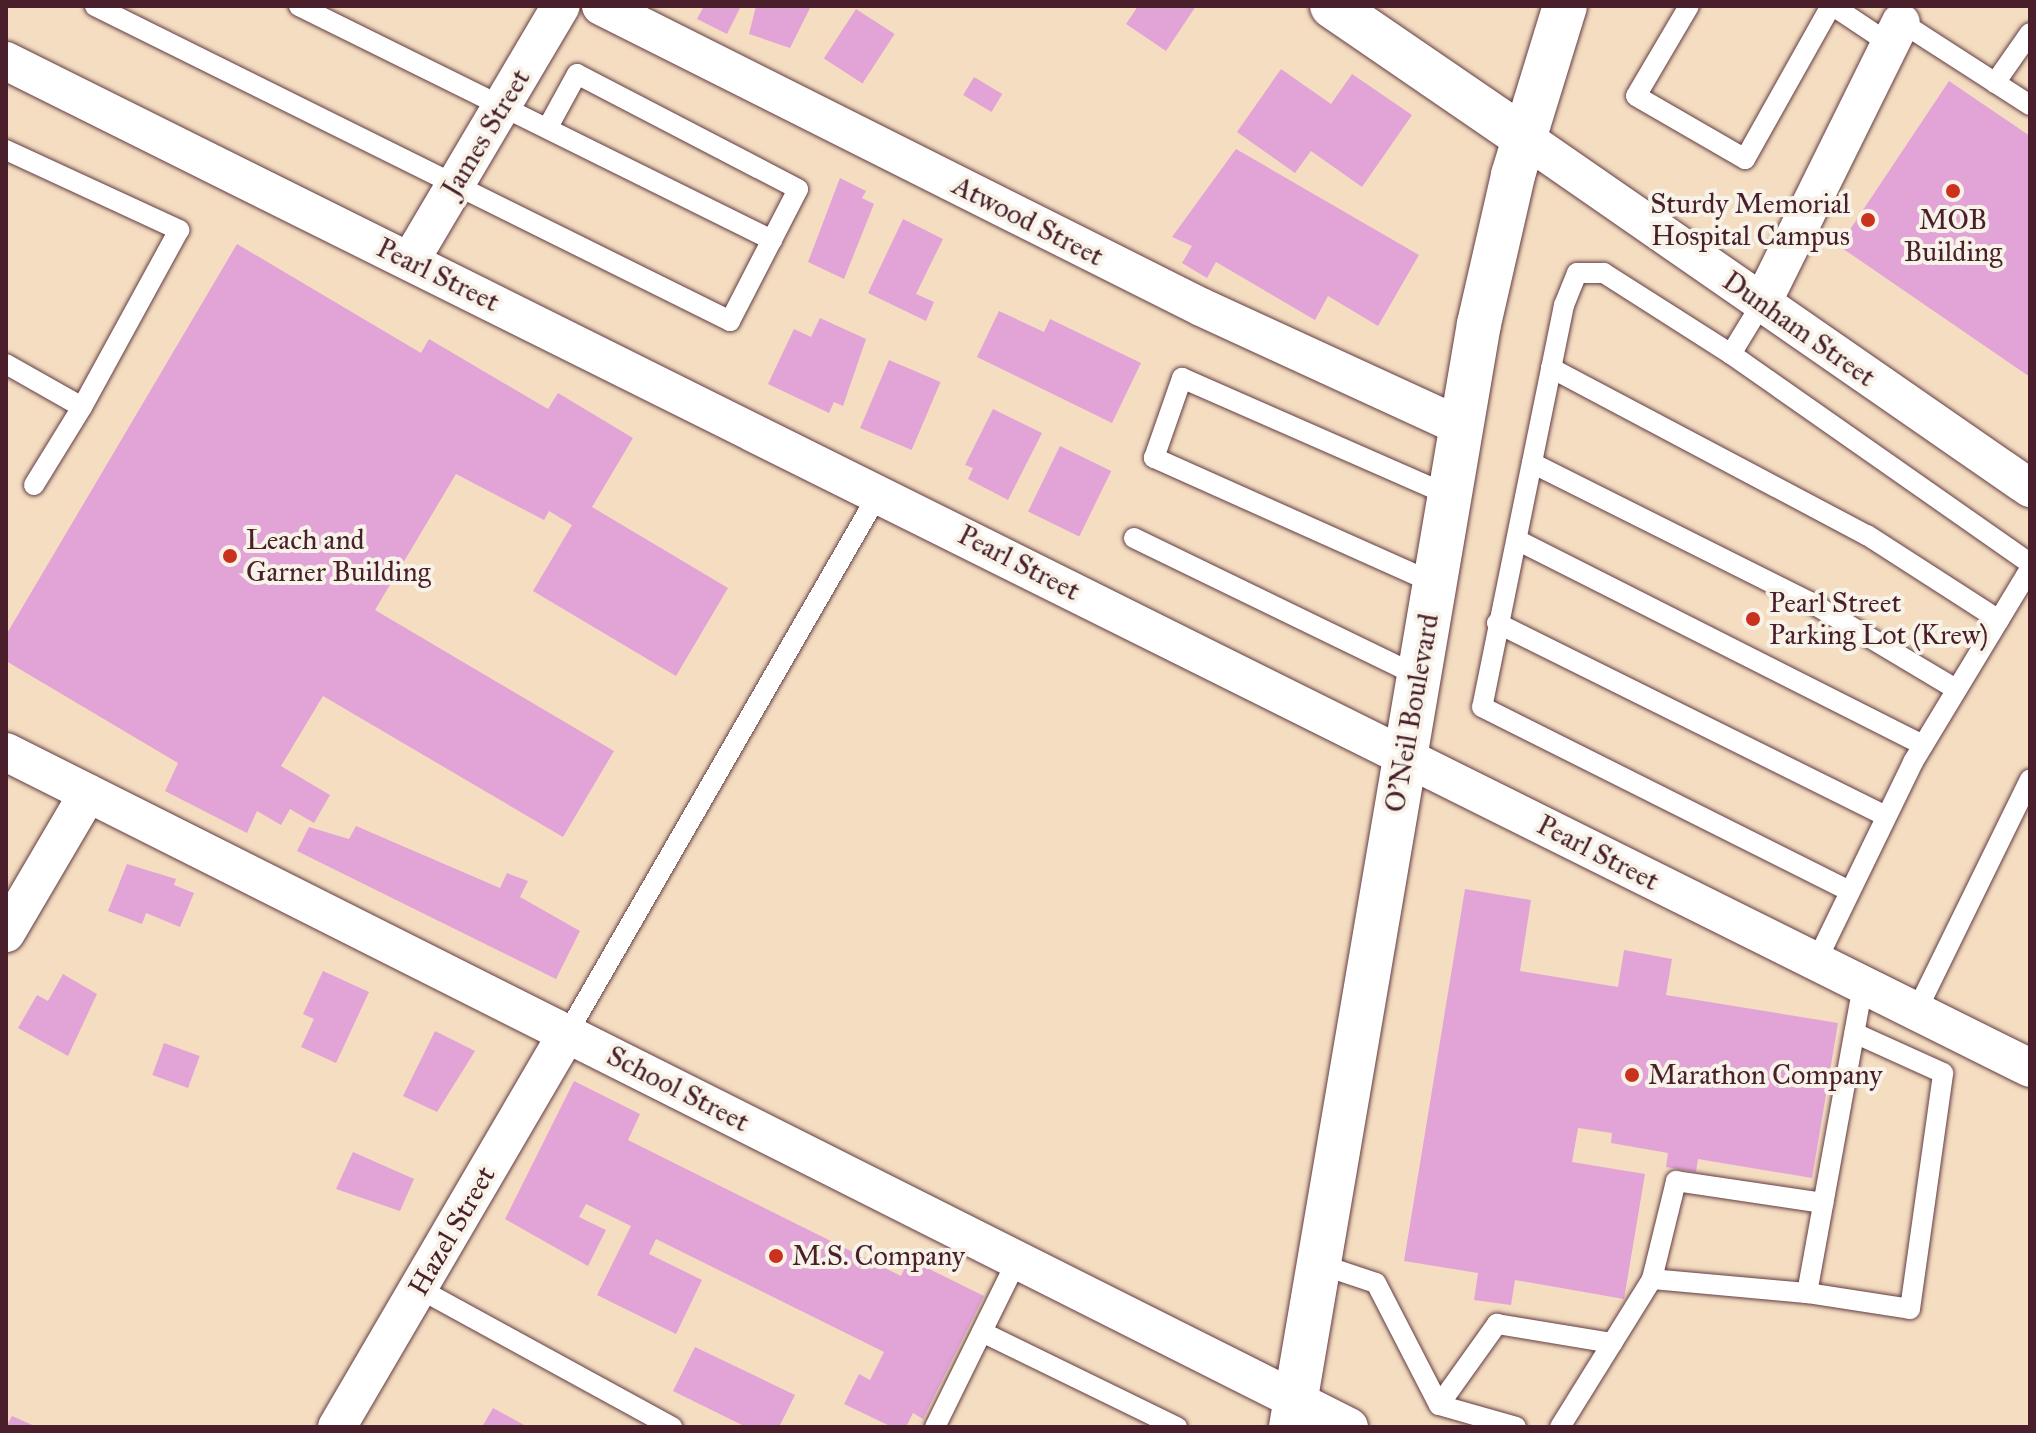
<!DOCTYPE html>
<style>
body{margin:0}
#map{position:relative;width:2036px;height:1433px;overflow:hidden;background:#f4ddc1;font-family:"IM FELL Great Primer",serif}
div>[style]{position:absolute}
.building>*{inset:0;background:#e2a4d7;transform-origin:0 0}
.roads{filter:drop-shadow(0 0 2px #643c42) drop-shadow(0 0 2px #643c42)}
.lane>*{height:20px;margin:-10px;padding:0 10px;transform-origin:10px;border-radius:10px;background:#fff}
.street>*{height:38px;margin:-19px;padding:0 19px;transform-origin:19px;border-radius:19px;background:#fff}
.secondary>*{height:44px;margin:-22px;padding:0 22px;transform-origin:22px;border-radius:22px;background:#fff}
.dots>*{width:22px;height:22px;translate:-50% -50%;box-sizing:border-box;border:4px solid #f7f3e8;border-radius:50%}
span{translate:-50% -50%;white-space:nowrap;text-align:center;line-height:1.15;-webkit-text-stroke:8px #f7f3e8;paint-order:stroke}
.street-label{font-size:28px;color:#4a1f2b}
.poi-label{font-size:28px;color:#4a1f2b}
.right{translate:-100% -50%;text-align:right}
.left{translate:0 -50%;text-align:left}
.frame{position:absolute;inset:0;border:8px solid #4a1f2b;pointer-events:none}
</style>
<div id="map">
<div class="building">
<i style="clip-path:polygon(704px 6px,741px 6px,727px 34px,697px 19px)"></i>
<i style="clip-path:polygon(756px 6px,811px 6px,790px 48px,749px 34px)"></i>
<i style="clip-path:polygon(1138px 6px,1196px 6px,1166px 51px,1126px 24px)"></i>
<i style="left:856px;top:9px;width:46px;height:59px;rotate:33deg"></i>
<i style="clip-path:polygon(1281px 69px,1331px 104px,1352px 74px,1412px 115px,1362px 187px,1311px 151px,1295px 173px,1237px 132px)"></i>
<i style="left:974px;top:77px;width:33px;height:21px;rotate:31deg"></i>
<i style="clip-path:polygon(1949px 81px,2030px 136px,2030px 377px,1839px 246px)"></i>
<i style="clip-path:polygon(1236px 149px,1419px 255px,1378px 326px,1328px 296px,1315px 320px,1216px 262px,1207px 278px,1182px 263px,1192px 246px,1172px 237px)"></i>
<i style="clip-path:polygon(840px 178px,866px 191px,862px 198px,874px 204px,844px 279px,808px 262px)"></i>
<i style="clip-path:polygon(903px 219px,943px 239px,916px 294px,934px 302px,926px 321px,868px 293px)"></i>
<i style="clip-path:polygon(237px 244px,421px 353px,429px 339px,548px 409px,558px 393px,633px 438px,592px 507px,728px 588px,676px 676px,533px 591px,572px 525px,549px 511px,544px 520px,456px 474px,375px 610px,614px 751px,563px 837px,323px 696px,281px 766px,330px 795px,314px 823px,290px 809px,281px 825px,257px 811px,247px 833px,165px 791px,178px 763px,6px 661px,6px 635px)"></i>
<i style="clip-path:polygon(999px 311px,1044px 332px,1050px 319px,1141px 363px,1112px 423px,977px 357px)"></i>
<i style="clip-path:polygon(820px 318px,866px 339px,843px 406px,834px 402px,829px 413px,768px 384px,794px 329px,811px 337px)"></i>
<i style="left:889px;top:360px;width:56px;height:74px;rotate:23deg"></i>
<i style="clip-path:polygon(993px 409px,1042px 433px,1008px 500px,968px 479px,973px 468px,965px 465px)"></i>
<i style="left:1060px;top:446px;width:57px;height:73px;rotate:26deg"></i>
<i style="clip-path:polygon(356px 826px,500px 888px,507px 873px,528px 881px,520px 897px,580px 931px,556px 979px,297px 851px,309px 827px,349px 839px)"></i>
<i style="clip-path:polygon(127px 864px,176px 879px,174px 885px,194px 893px,180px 927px,146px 913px,142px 924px,108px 911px)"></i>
<i style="clip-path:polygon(1465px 889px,1531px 900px,1520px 971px,1618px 987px,1624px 950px,1672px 959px,1666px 995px,1838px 1023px,1812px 1178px,1698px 1159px,1696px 1172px,1666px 1167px,1668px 1153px,1611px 1143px,1612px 1133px,1578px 1128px,1572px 1162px,1645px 1174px,1624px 1299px,1515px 1280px,1511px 1305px,1474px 1300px,1478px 1273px,1404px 1261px)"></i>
<i style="clip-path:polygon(323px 971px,369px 992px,336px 1063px,301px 1047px,314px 1019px,303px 1014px)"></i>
<i style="clip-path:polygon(63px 974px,97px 994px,68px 1056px,18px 1028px,37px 995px,48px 1001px)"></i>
<i style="clip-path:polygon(435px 1031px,475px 1051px,437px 1112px,403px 1096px)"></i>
<i style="left:164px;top:1043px;width:38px;height:34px;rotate:20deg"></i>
<i style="clip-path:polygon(574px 1081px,640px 1114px,628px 1140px,901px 1276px,909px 1259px,984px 1296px,923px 1419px,913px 1413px,906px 1427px,892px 1427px,844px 1404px,859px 1374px,870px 1380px,884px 1352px,656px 1239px,649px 1254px,702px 1280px,676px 1334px,597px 1295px,631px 1226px,586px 1204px,579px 1217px,606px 1230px,588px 1266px,505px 1219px)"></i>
<i style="clip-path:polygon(353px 1152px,414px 1179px,400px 1211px,336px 1189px)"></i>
<i style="clip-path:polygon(695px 1347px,795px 1395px,779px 1427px,746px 1427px,673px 1391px)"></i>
<i style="clip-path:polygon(493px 1408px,528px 1427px,482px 1427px)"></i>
<i style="clip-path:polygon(12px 1416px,37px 1427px,6px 1427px)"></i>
</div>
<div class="roads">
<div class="lane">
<i style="left:95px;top:6px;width:709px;rotate:26.38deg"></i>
<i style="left:730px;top:321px;width:148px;rotate:-62.7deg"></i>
<i style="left:798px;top:189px;width:249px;rotate:-152.5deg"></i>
<i style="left:577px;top:74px;width:60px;rotate:118.7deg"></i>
<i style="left:299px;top:6px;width:528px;rotate:26.32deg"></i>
<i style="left:1689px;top:6px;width:104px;rotate:120.5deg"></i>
<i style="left:1636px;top:96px;width:126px;rotate:30deg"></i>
<i style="left:1745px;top:159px;width:176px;rotate:-60.7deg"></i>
<i style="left:1833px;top:6px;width:69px;rotate:33.7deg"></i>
<i style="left:1904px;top:16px;width:7px;rotate:117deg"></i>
<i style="left:1901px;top:22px;width:153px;rotate:32.8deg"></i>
<i style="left:1995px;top:83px;width:61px;rotate:-55deg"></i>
<i style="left:6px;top:150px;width:191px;rotate:24.8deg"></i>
<i style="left:179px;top:230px;width:202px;rotate:118.7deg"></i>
<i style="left:82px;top:407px;width:87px;rotate:-150.5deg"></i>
<i style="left:1762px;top:303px;width:60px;rotate:121.3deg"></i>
<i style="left:1731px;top:354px;width:151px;rotate:-147.5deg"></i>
<i style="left:1604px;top:273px;width:27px;rotate:180deg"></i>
<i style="left:1577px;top:273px;width:35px;rotate:112deg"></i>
<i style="left:1564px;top:305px;width:410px;rotate:101.5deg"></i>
<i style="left:1482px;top:707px;width:411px;rotate:26.6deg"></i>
<i style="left:1731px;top:354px;width:365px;rotate:35deg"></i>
<i style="left:1551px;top:368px;width:357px;rotate:27.9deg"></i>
<i style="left:1867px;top:535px;width:157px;rotate:32.8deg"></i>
<i style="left:1532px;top:463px;width:311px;rotate:26.6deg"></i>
<i style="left:1810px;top:602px;width:170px;rotate:30.8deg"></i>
<i style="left:34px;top:485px;width:92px;rotate:-58.4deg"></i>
<i style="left:1134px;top:538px;width:316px;rotate:25.9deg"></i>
<i style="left:1517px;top:540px;width:455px;rotate:26.8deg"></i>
<i style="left:1434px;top:583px;width:307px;rotate:-155.9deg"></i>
<i style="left:1154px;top:458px;width:85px;rotate:-70.7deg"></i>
<i style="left:1182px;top:378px;width:292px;rotate:23.7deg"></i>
<i style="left:1497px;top:623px;width:434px;rotate:26.4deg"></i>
<i style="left:1816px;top:962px;width:222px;rotate:-64.1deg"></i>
<i style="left:1913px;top:762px;width:226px;rotate:-58.8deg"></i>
<i style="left:1916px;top:1012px;width:259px;rotate:-63.9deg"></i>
<i style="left:567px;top:1034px;width:625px;rotate:-60.03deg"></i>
<i style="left:1319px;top:1264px;width:60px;rotate:18.4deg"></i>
<i style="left:1376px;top:1283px;width:137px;rotate:62.7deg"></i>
<i style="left:1439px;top:1405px;width:80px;rotate:15.9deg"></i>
<i style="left:1652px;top:1279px;width:101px;rotate:-76.2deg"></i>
<i style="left:1676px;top:1181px;width:149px;rotate:8.5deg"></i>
<i style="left:418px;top:1288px;width:290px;rotate:28.7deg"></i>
<i style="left:1807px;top:1293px;width:104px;rotate:8.8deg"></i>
<i style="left:1910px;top:1309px;width:238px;rotate:-82deg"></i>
<i style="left:1943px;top:1073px;width:97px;rotate:-155.6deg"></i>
<i style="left:982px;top:1332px;width:217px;rotate:26deg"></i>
<i style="left:1439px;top:1405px;width:100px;rotate:-54.4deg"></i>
<i style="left:1497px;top:1324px;width:117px;rotate:9.4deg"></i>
<i style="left:935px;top:1427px;width:186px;rotate:-63.8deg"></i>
<i style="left:1560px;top:1427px;width:174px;rotate:-58.1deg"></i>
<i style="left:1652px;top:1279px;width:156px;rotate:5.2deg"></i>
<i style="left:1807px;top:1293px;width:312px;rotate:-79.7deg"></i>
</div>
<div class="street">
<i style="left:601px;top:6px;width:671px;rotate:26.64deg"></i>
<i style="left:1201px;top:307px;width:285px;rotate:24.7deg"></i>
<i style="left:6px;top:61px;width:2261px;rotate:26.45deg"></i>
<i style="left:1523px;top:137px;width:617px;rotate:34.7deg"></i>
<i style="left:410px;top:261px;width:296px;rotate:-59.4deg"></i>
<i style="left:1762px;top:303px;width:313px;rotate:-63.7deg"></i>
<i style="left:6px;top:752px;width:1503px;rotate:26.68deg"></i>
<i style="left:6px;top:933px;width:162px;rotate:-59.6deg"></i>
<i style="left:337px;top:1427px;width:455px;rotate:-59.7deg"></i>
</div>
<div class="secondary">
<i style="left:1332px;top:6px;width:232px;rotate:34.4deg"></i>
<i style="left:1291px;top:1427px;width:1119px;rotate:-80.33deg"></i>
<i style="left:1479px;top:324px;width:153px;rotate:-77.1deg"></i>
<i style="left:1513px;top:175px;width:177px;rotate:-72.9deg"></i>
</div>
</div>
<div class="dots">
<i style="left:1953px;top:191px;background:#c8321e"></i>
<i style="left:1868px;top:220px;background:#c8321e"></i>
<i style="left:230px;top:556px;background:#c8321e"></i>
<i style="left:1753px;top:619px;background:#c8321e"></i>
<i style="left:1632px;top:1075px;background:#c8321e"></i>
<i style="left:776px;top:1256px;background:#c8321e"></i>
</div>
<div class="street-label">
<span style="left:486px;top:133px;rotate:-59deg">James Street</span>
<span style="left:1028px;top:221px;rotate:27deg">Atwood Street</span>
<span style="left:438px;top:275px;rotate:26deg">Pearl Street</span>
<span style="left:1799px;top:329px;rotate:35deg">Dunham Street</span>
<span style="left:1019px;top:563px;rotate:27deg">Pearl Street</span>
<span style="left:1412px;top:713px;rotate:-80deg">O'Neil Boulevard</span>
<span style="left:1598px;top:853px;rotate:27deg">Pearl Street</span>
<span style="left:678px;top:1089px;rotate:27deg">School Street</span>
<span style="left:452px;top:1231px;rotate:-60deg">Hazel Street</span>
</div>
<div class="poi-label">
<span class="right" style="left:1850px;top:220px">Sturdy Memorial<br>Hospital Campus</span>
<span style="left:1953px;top:236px">MOB<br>Building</span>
<span class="left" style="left:246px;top:556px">Leach and<br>Garner Building</span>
<span class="left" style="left:1769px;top:619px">Pearl Street<br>Parking Lot (Krew)</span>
<span class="left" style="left:1648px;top:1075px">Marathon Company</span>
<span class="left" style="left:792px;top:1256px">M.S. Company</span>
</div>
<div class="frame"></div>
</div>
